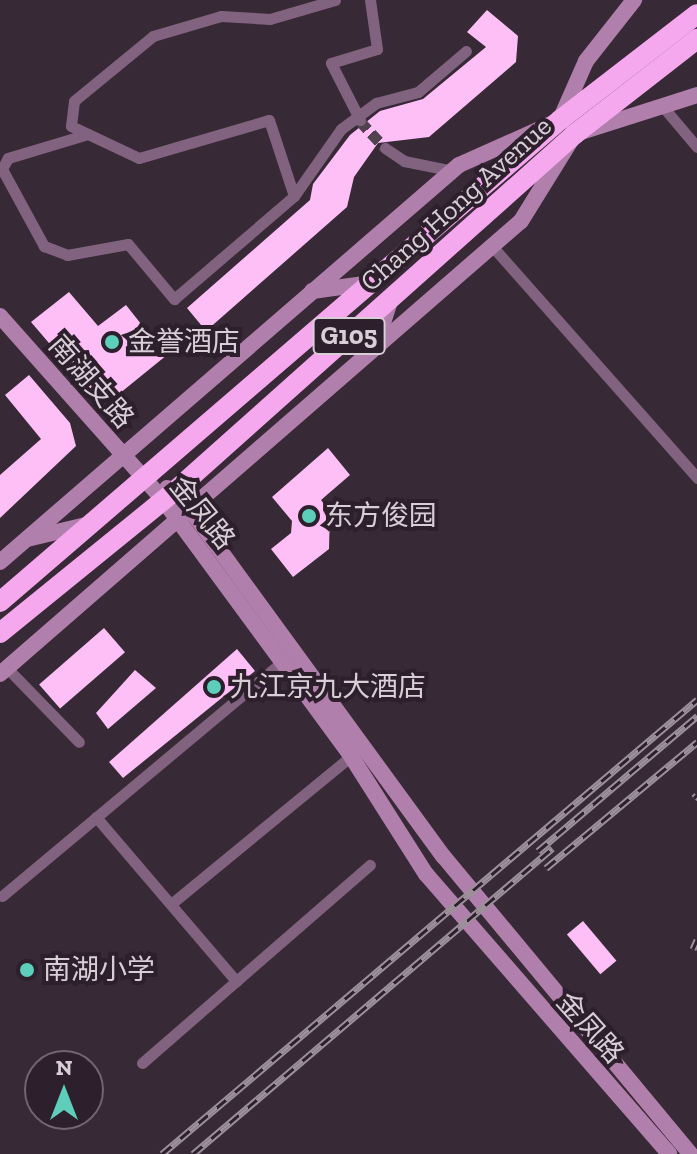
<!DOCTYPE html>
<meta charset="utf-8">
<style>
body{margin:0}
#map{position:relative;width:697px;height:1154px;overflow:hidden;background:#382936;font-family:"Zilla Slab","Noto Sans SC",serif}
div>[style]{position:absolute}
.building>*{inset:0;background:#febff7;transform-origin:0 0}
.street-tunnel>*{height:11px;margin-top:-5.5px;transform-origin:0;background:repeating-linear-gradient(90deg,#50424e 0 11px,transparent 0 16.5px)}
.street>*{height:11px;margin:-5.5px;padding:0 5.5px;transform-origin:5.5px;border-radius:5.5px;background:#82637f}
.secondary>*{height:16px;margin:-8px;padding:0 8px;transform-origin:8px;border-radius:8px;background:#b17fac}
.highway>*{height:20px;margin:-10px;padding:0 10px;transform-origin:10px;border-radius:10px;background:#f6a8ef}
.rail>*{height:7px;margin-top:-3.5px;transform-origin:0;background:repeating-linear-gradient(90deg,#2d1f2c 0 12px,#9c909a 0 24px);box-sizing:border-box;border-block:2px solid #9c909a}
.dots>*{width:22px;height:22px;translate:-50% -50%;box-sizing:border-box;border:4px solid #2d1f2c;border-radius:50%}
span{translate:-50% -50%;white-space:nowrap;text-align:center;line-height:1.15;-webkit-text-stroke:8px #2d1f2c;paint-order:stroke}
.shield-label span{padding:2px 6px;background:#2d1f2c;border:2px solid;border-radius:6px;-webkit-text-stroke-width:0}
.shield-label{font-size:26px;color:#d8ced6;font-weight:700}
.street-label{font-size:28px;color:#d8ced6}
.poi-label{font-size:28px;color:#d8ced6}
.left{translate:0 -50%;text-align:left}
.north{position:absolute;left:24px;top:1050px;width:80px;height:80px;box-sizing:border-box;background:#2d1f2c;border:2px solid #716570;border-radius:50%;rotate:0deg;font-size:22px;font-weight:700;line-height:32px;text-align:center;color:#d8ced6}
.north::after{content:'';display:block;margin:auto;width:28px;height:36px;background:#5cceba;clip-path:polygon(50% 0,100% 100%,50% 72%,0 100%)}
</style>
<div id="map">
<div class="building">
<i style="clip-path:polygon(487px 10px,518px 36px,516px 62px,429px 137px,378px 143px,354px 177px,347px 207px,206px 331px,187px 308px,310px 200px,313px 184px,350px 135px,380px 111px,423px 99px,486px 47px,467px 32px)"></i>
<i style="clip-path:polygon(69px 292px,98px 326px,126px 305px,153px 339px,165px 329px,178px 346px,114px 398px,96px 398px,31px 322px)"></i>
<i style="clip-path:polygon(29px 375px,70px 423px,76px 446px,0 518px,0 475px,41px 439px,5px 395px)"></i>
<i style="clip-path:polygon(328px 448px,350px 475px,321px 500px,330px 512px,329px 549px,293px 577px,271px 549px,291px 533px,292px 521px,272px 497px)"></i>
<i style="left:104px;top:628px;width:32px;height:86px;rotate:49deg"></i>
<i style="clip-path:polygon(237px 649px,255px 671px,123px 778px,109px 762px)"></i>
<i style="clip-path:polygon(135px 670px,156px 688px,108px 729px,96px 713px)"></i>
<i style="left:583px;top:921px;width:52px;height:21px;rotate:50deg"></i>
</div>
<div class="street-tunnel">
<i style="left:360px;top:121px;width:37px;rotate:47deg"></i>
</div>
<div class="street">
<i style="left:335px;top:0;width:68px;rotate:163.7deg"></i>
<i style="left:270px;top:19px;width:49px;rotate:-176.5deg"></i>
<i style="left:221px;top:16px;width:71px;rotate:163.6deg"></i>
<i style="left:153px;top:36px;width:102px;rotate:140.6deg"></i>
<i style="left:74px;top:101px;width:25px;rotate:97deg"></i>
<i style="left:71px;top:126px;width:75px;rotate:25.2deg"></i>
<i style="left:139px;top:158px;width:135px;rotate:-16.3deg"></i>
<i style="left:269px;top:120px;width:80px;rotate:71.8deg"></i>
<i style="left:294px;top:196px;width:82px;rotate:-55deg"></i>
<i style="left:341px;top:129px;width:44px;rotate:-36.6deg"></i>
<i style="left:376px;top:103px;width:43px;rotate:-14.7deg"></i>
<i style="left:418px;top:92px;width:63px;rotate:-40.5deg"></i>
<i style="left:664px;top:108px;width:51px;rotate:49.8deg"></i>
<i style="left:360px;top:120px;width:64px;rotate:-117deg"></i>
<i style="left:331px;top:63px;width:48px;rotate:-16.9deg"></i>
<i style="left:377px;top:49px;width:49px;rotate:-98.1deg"></i>
<i style="left:88px;top:134px;width:84px;rotate:163.3deg"></i>
<i style="left:8px;top:158px;width:13px;rotate:119deg"></i>
<i style="left:2px;top:169px;width:88px;rotate:61.4deg"></i>
<i style="left:44px;top:246px;width:25px;rotate:21deg"></i>
<i style="left:67px;top:255px;width:62px;rotate:-10.2deg"></i>
<i style="left:128px;top:244px;width:72px;rotate:50.1deg"></i>
<i style="left:174px;top:299px;width:158px;rotate:-40.6deg"></i>
<i style="left:385px;top:148px;width:23px;rotate:34deg"></i>
<i style="left:404px;top:161px;width:50px;rotate:11.5deg"></i>
<i style="left:492px;top:246px;width:310px;rotate:48.5deg"></i>
<i style="left:7px;top:668px;width:103px;rotate:45.8deg"></i>
<i style="left:96px;top:817px;width:216px;rotate:49.5deg"></i>
<i style="left:2px;top:896px;width:365px;rotate:-39.9deg"></i>
<i style="left:171px;top:904px;width:233px;rotate:-39.4deg"></i>
<i style="left:142px;top:1063px;width:302px;rotate:-41deg"></i>
</div>
<div class="secondary">
<i style="left:312px;top:291px;width:61px;rotate:-7.6deg"></i>
<i style="left:0;top:316px;width:247px;rotate:48.4deg"></i>
<i style="left:164px;top:501px;width:316px;rotate:53.7deg"></i>
<i style="left:351px;top:756px;width:140px;rotate:57.6deg"></i>
<i style="left:426px;top:874px;width:371px;rotate:49deg"></i>
<i style="left:375px;top:348px;width:52px;rotate:-72.3deg"></i>
<i style="left:167px;top:488px;width:9px;rotate:13deg"></i>
<i style="left:176px;top:490px;width:454px;rotate:53.9deg"></i>
<i style="left:444px;top:857px;width:386px;rotate:50.3deg"></i>
<i style="left:27px;top:539px;width:65px;rotate:-13.4deg"></i>
<i style="left:0;top:562px;width:607px;rotate:-40.86deg"></i>
<i style="left:459px;top:165px;width:111px;rotate:-24deg"></i>
<i style="left:560px;top:120px;width:64px;rotate:-66.2deg"></i>
<i style="left:586px;top:61px;width:78px;rotate:-51.8deg"></i>
<i style="left:0;top:674px;width:690px;rotate:-41.01deg"></i>
<i style="left:521px;top:221px;width:102px;rotate:-58.2deg"></i>
<i style="left:575px;top:134px;width:128px;rotate:-17.7deg"></i>
</div>
<div class="highway">
<i style="left:0;top:602px;width:739px;rotate:-40.72deg"></i>
<i style="left:560px;top:120px;width:173px;rotate:-37.7deg"></i>
<i style="left:0;top:633px;width:227px;rotate:-39.1deg"></i>
<i style="left:176px;top:490px;width:535px;rotate:-41.74deg"></i>
<i style="left:575px;top:134px;width:155px;rotate:-37.9deg"></i>
</div>
<div class="rail">
<i style="left:694px;top:798px;width:4px;rotate:-45deg"></i>
<i style="left:538px;top:851px;width:209px;rotate:-40.3deg"></i>
<i style="left:546px;top:868px;width:197px;rotate:-39.8deg"></i>
<i style="left:693px;top:949px;width:10px;rotate:-66deg"></i>
<i style="left:162px;top:1154px;width:702px;rotate:-40.32deg"></i>
<i style="left:193px;top:1154px;width:472px;rotate:-40.4deg"></i>
</div>
<div class="dots">
<i style="left:112px;top:342px;background:#5cceba"></i>
<i style="left:309px;top:516px;background:#5cceba"></i>
<i style="left:214px;top:687px;background:#5cceba"></i>
<i style="left:27px;top:970px;background:#5cceba"></i>
</div>
<div class="shield-label">
<span style="left:349px;top:336px">G105</span>
</div>
<div class="street-label">
<span style="left:456px;top:204px;rotate:-42deg">Chang Hong Avenue</span>
<span style="left:91px;top:382px;rotate:49deg">南湖支路</span>
<span style="left:202px;top:513px;rotate:51deg">金凤路</span>
<span style="left:590px;top:1028px;rotate:48deg">金凤路</span>
</div>
<div class="poi-label">
<span class="left" style="left:128px;top:342px">金誉酒店</span>
<span class="left" style="left:325px;top:516px">东方俊园</span>
<span class="left" style="left:230px;top:687px">九江京九大酒店</span>
<span class="left" style="left:43px;top:970px">南湖小学</span>
</div>
<div class="north">N</div>
</div>
